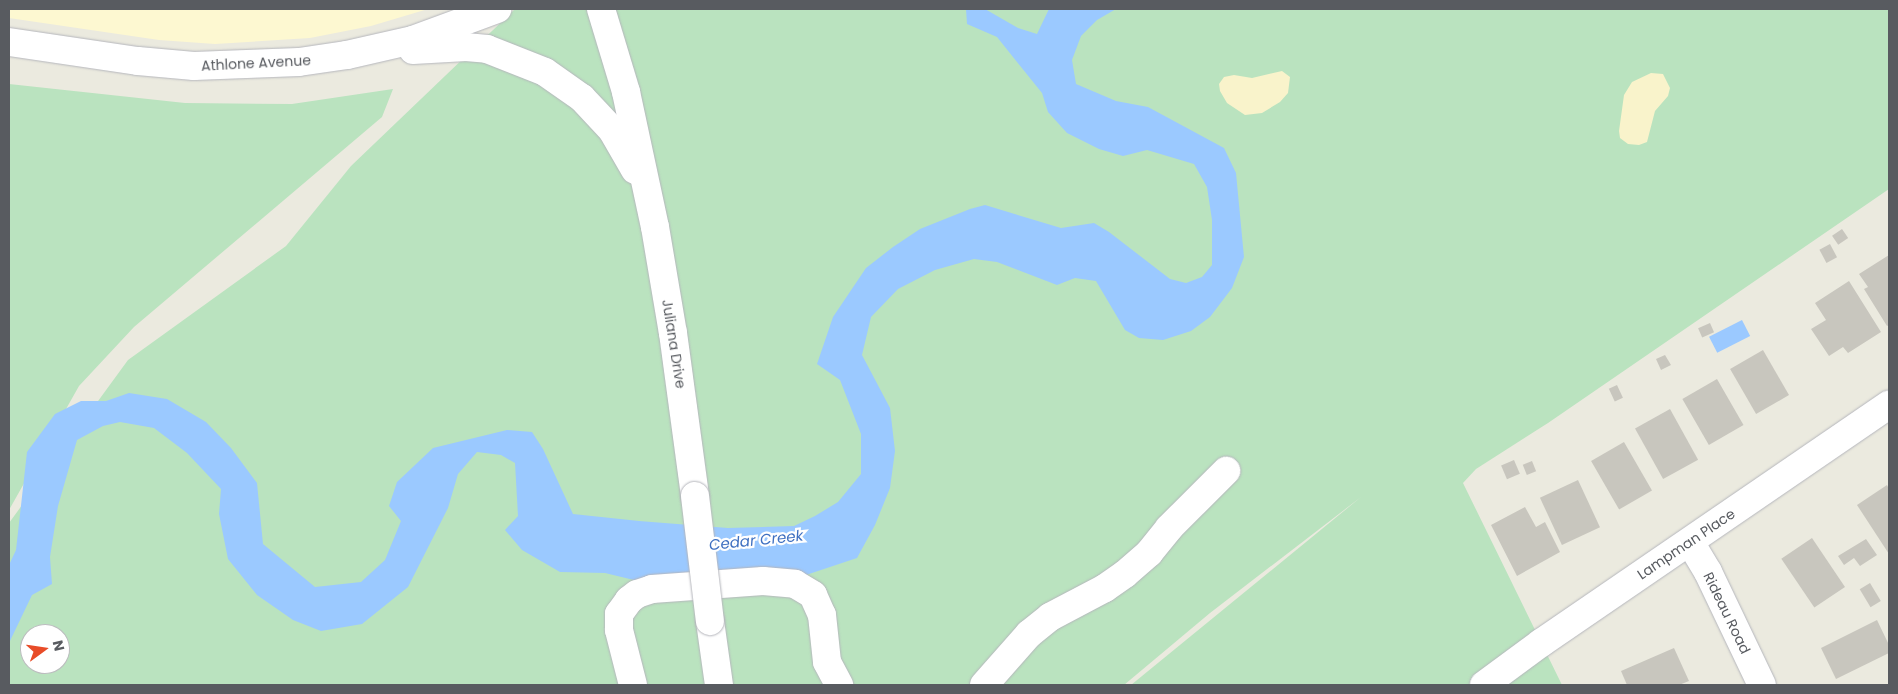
<!DOCTYPE html>
<style>
body{margin:0}
#map{position:relative;width:1898px;height:694px;overflow:hidden;background:#ebeadf;font-family:Poppins,sans-serif}
div>[style]{position:absolute}
.commercial>*{inset:0;background:#fdf8d1}
.green>*{inset:0;background:#bae3bf}
.sand>*{inset:0;background:#f9f3cb}
.water>*{inset:0;background:#9bc9ff;transform-origin:0 0}
.building>*{inset:0;background:#c8c6be;transform-origin:0 0}
.roads{filter:drop-shadow(0 0 1px #b5b6bc) drop-shadow(0 0 1px #b5b6bc)}
.minor>*{height:28px;margin:-14px;padding:0 14px;transform-origin:14px;border-radius:14px;background:#fff}
.bridges{filter:drop-shadow(0 0 1px #b5b6bc) drop-shadow(0 0 1px #b5b6bc)}
.minor-bridge>*{height:28px;margin:-14px;padding:0 14px;transform-origin:14px;border-radius:14px;background:#fff}
span{translate:-50% -50%;white-space:nowrap;text-align:center;line-height:1.15;-webkit-text-stroke:4.5px #fff;paint-order:stroke}
.street-label{font-size:14px;color:#585b60}
.water-label{font-size:15px;color:#3f70c1;font-style:italic}
.frame{position:absolute;inset:0;border:10px solid #585b60;pointer-events:none}
.north{position:absolute;left:20px;top:624px;width:50px;height:50px;box-sizing:border-box;background:#fff;border:1px solid #bcbdbf;border-radius:50%;rotate:76deg;font-size:14px;font-weight:700;line-height:20px;text-align:center;color:#585b60}
.north::after{content:'';display:block;margin:auto;width:18px;height:22px;background:#e84c28;clip-path:polygon(50% 0,100% 100%,50% 72%,0 100%)}
</style>
<div id="map">
<div class="commercial">
<i style="clip-path:polygon(9px 9px,428px 9px,371px 26px,310px 38px,215px 44px,159px 40px,9px 18px)"></i>
</div>
<div class="green">
<i style="clip-path:polygon(evenodd,515px 9px,1889px 9px,1889px 189px,1548px 423px,1476px 469px,1463px 483px,1562px 685px,1131px 685px,1361px 497px,1210px 613px,1124px 685px,9px 685px,9px 523px,128px 360px,286px 246px,351px 166px,515px 9px,30px 634px,60px 634px,60px 664px,30px 664px,30px 634px)"></i>
<i style="clip-path:polygon(9px 84px,185px 103px,292px 104px,393px 89px,382px 117px,134px 327px,79px 386px,9px 510px)"></i>
</div>
<div class="sand">
<i style="clip-path:polygon(1282px 71px,1290px 77px,1288px 93px,1280px 102px,1262px 113px,1245px 115px,1227px 103px,1220px 91px,1219px 84px,1224px 77px,1234px 75px,1252px 78px)"></i>
<i style="clip-path:polygon(1651px 73px,1663px 74px,1670px 88px,1668px 96px,1655px 111px,1647px 142px,1639px 145px,1628px 144px,1620px 138px,1619px 131px,1624px 95px,1632px 82px)"></i>
</div>
<div class="water">
<i style="clip-path:polygon(966px 9px,985px 9px,1018px 28px,1037px 34px,1049px 9px,1116px 9px,1097px 20px,1081px 36px,1072px 60px,1076px 84px,1116px 101px,1148px 107px,1224px 148px,1236px 173px,1244px 257px,1232px 288px,1210px 317px,1191px 331px,1163px 340px,1139px 338px,1125px 330px,1096px 281px,1075px 278px,1057px 285px,997px 262px,974px 259px,935px 270px,898px 289px,871px 317px,862px 355px,890px 408px,895px 451px,890px 488px,875px 525px,857px 558px,782px 583px,667px 588px,605px 573px,560px 572px,522px 550px,505px 530px,518px 516px,515px 463px,501px 455px,477px 452px,458px 474px,448px 508px,408px 587px,362px 624px,321px 631px,293px 620px,257px 595px,228px 559px,219px 514px,221px 489px,187px 453px,154px 428px,120px 422px,103px 426px,77px 440px,58px 506px,50px 557px,52px 584px,32px 595px,9px 643px,9px 565px,16px 550px,27px 452px,55px 414px,81px 401px,106px 401px,129px 393px,167px 399px,206px 422px,231px 448px,257px 483px,263px 544px,315px 587px,361px 582px,385px 560px,401px 521px,389px 506px,397px 482px,433px 448px,507px 430px,532px 432px,543px 449px,573px 514px,639px 521px,728px 528px,794px 526px,815px 516px,838px 502px,861px 474px,861px 434px,840px 380px,817px 364px,833px 317px,866px 268px,893px 247px,920px 229px,970px 209px,985px 205px,1061px 228px,1094px 223px,1109px 232px,1170px 279px,1186px 283px,1202px 277px,1212px 265px,1212px 220px,1207px 187px,1194px 164px,1147px 150px,1123px 156px,1099px 149px,1067px 133px,1048px 112px,1042px 93px,997px 37px,967px 24px)"></i>
<i style="left:1742px;top:320px;width:18px;height:37px;rotate:63deg"></i>
</div>
<div class="building">
<i style="left:1842px;top:229px;width:11px;height:12px;rotate:56deg"></i>
<i style="left:1830px;top:244px;width:15px;height:12px;rotate:62deg"></i>
<i style="clip-path:polygon(1889px 255px,1889px 325px,1887px 326px,1864px 289px,1868px 287px,1859px 274px)"></i>
<i style="clip-path:polygon(1849px 281px,1881px 332px,1848px 353px,1843px 347px,1829px 356px,1811px 329px,1826px 320px,1815px 303px)"></i>
<i style="left:1710px;top:323px;width:10px;height:13px;rotate:66deg"></i>
<i style="left:1763px;top:350px;width:52px;height:38px;rotate:60deg"></i>
<i style="clip-path:polygon(1665px 355px,1671px 365px,1661px 370px,1656px 359px)"></i>
<i style="left:1717px;top:379px;width:53px;height:40px;rotate:60deg"></i>
<i style="left:1617px;top:385px;width:14px;height:9px;rotate:65deg"></i>
<i style="left:1670px;top:409px;width:58px;height:40px;rotate:61deg"></i>
<i style="left:1624px;top:442px;width:56px;height:38px;rotate:60deg"></i>
<i style="left:1514px;top:460px;width:15px;height:14px;rotate:67deg"></i>
<i style="left:1532px;top:461px;width:11px;height:10px;rotate:68deg"></i>
<i style="left:1578px;top:480px;width:52px;height:42px;rotate:65deg"></i>
<i style="clip-path:polygon(1887px 485px,1889px 489px,1889px 554px,1857px 505px)"></i>
<i style="clip-path:polygon(1525px 507px,1536px 527px,1545px 522px,1560px 552px,1517px 576px,1491px 525px)"></i>
<i style="left:1812px;top:538px;width:59px;height:37px;rotate:56deg"></i>
<i style="clip-path:polygon(1866px 539px,1877px 555px,1860px 566px,1854px 558px,1844px 565px,1838px 556px)"></i>
<i style="left:1870px;top:583px;width:21px;height:12px;rotate:59deg"></i>
<i style="clip-path:polygon(1877px 620px,1889px 645px,1889px 653px,1836px 679px,1821px 648px)"></i>
<i style="clip-path:polygon(1674px 648px,1689px 681px,1679px 685px,1627px 685px,1621px 671px)"></i>
</div>
<div class="roads">
<div class="minor">
<i style="left:601px;top:9px;width:87px;rotate:73.2deg"></i>
<i style="left:626px;top:92px;width:138px;rotate:77.9deg"></i>
<i style="left:655px;top:227px;width:108px;rotate:80.4deg"></i>
<i style="left:673px;top:333px;width:164px;rotate:82.3deg"></i>
<i style="left:9px;top:42px;width:130px;rotate:8.4deg"></i>
<i style="left:138px;top:61px;width:56px;rotate:5.1deg"></i>
<i style="left:194px;top:66px;width:105px;rotate:-2.2deg"></i>
<i style="left:299px;top:62px;width:49px;rotate:-8.3deg"></i>
<i style="left:347px;top:55px;width:68px;rotate:-12.8deg"></i>
<i style="left:413px;top:40px;width:90px;rotate:-20.3deg"></i>
<i style="left:413px;top:50px;width:53px;rotate:-3.2deg"></i>
<i style="left:466px;top:47px;width:21px;rotate:5deg"></i>
<i style="left:487px;top:49px;width:62px;rotate:21.6deg"></i>
<i style="left:545px;top:72px;width:45px;rotate:35.1deg"></i>
<i style="left:582px;top:98px;width:44px;rotate:46.8deg"></i>
<i style="left:612px;top:130px;width:46px;rotate:60.1deg"></i>
<i style="left:1690px;top:542px;width:35px;rotate:59deg"></i>
<i style="left:1708px;top:572px;width:125px;rotate:64.5deg"></i>
<i style="left:710px;top:621px;width:65px;rotate:82deg"></i>
<i style="left:633px;top:685px;width:57px;rotate:-104.3deg"></i>
<i style="left:619px;top:630px;width:16px;rotate:-90deg"></i>
<i style="left:619px;top:614px;width:17px;rotate:-54deg"></i>
<i style="left:629px;top:600px;width:10px;rotate:-37deg"></i>
<i style="left:637px;top:594px;width:16px;rotate:-18deg"></i>
<i style="left:652px;top:589px;width:111px;rotate:-4.1deg"></i>
<i style="left:763px;top:581px;width:32px;rotate:5deg"></i>
<i style="left:795px;top:584px;width:21px;rotate:31deg"></i>
<i style="left:813px;top:595px;width:22px;rotate:66deg"></i>
<i style="left:822px;top:615px;width:47px;rotate:83.9deg"></i>
<i style="left:827px;top:662px;width:26px;rotate:62deg"></i>
<i style="left:984px;top:685px;width:68px;rotate:-48.6deg"></i>
<i style="left:1029px;top:634px;width:27px;rotate:-39deg"></i>
<i style="left:1050px;top:617px;width:62px;rotate:-27.8deg"></i>
<i style="left:1105px;top:588px;width:24px;rotate:-35deg"></i>
<i style="left:1125px;top:574px;width:32px;rotate:-41deg"></i>
<i style="left:1149px;top:553px;width:32px;rotate:-51deg"></i>
<i style="left:1169px;top:528px;width:81px;rotate:-45deg"></i>
<i style="left:1484px;top:685px;width:71px;rotate:-36.4deg"></i>
<i style="left:1541px;top:643px;width:422px;rotate:-34.4deg"></i>
</div>
</div>
<div class="bridges">
<div class="minor-bridge">
<i style="left:695px;top:496px;width:126px;rotate:83.2deg"></i>
</div>
</div>
<div class="street-label">
<span style="left:256px;top:63px;rotate:-3deg">Athlone Avenue</span>
<span style="left:674px;top:344px;rotate:81deg">Juliana Drive</span>
<span style="left:1686px;top:544px;rotate:-34deg">Lampman Place</span>
<span style="left:1727px;top:613px;rotate:64deg">Rideau Road</span>
</div>
<div class="water-label">
<span style="left:756px;top:540px;rotate:-6deg">Cedar Creek</span>
</div>
<div class="frame"></div>
<div class="north">N</div>
</div>
